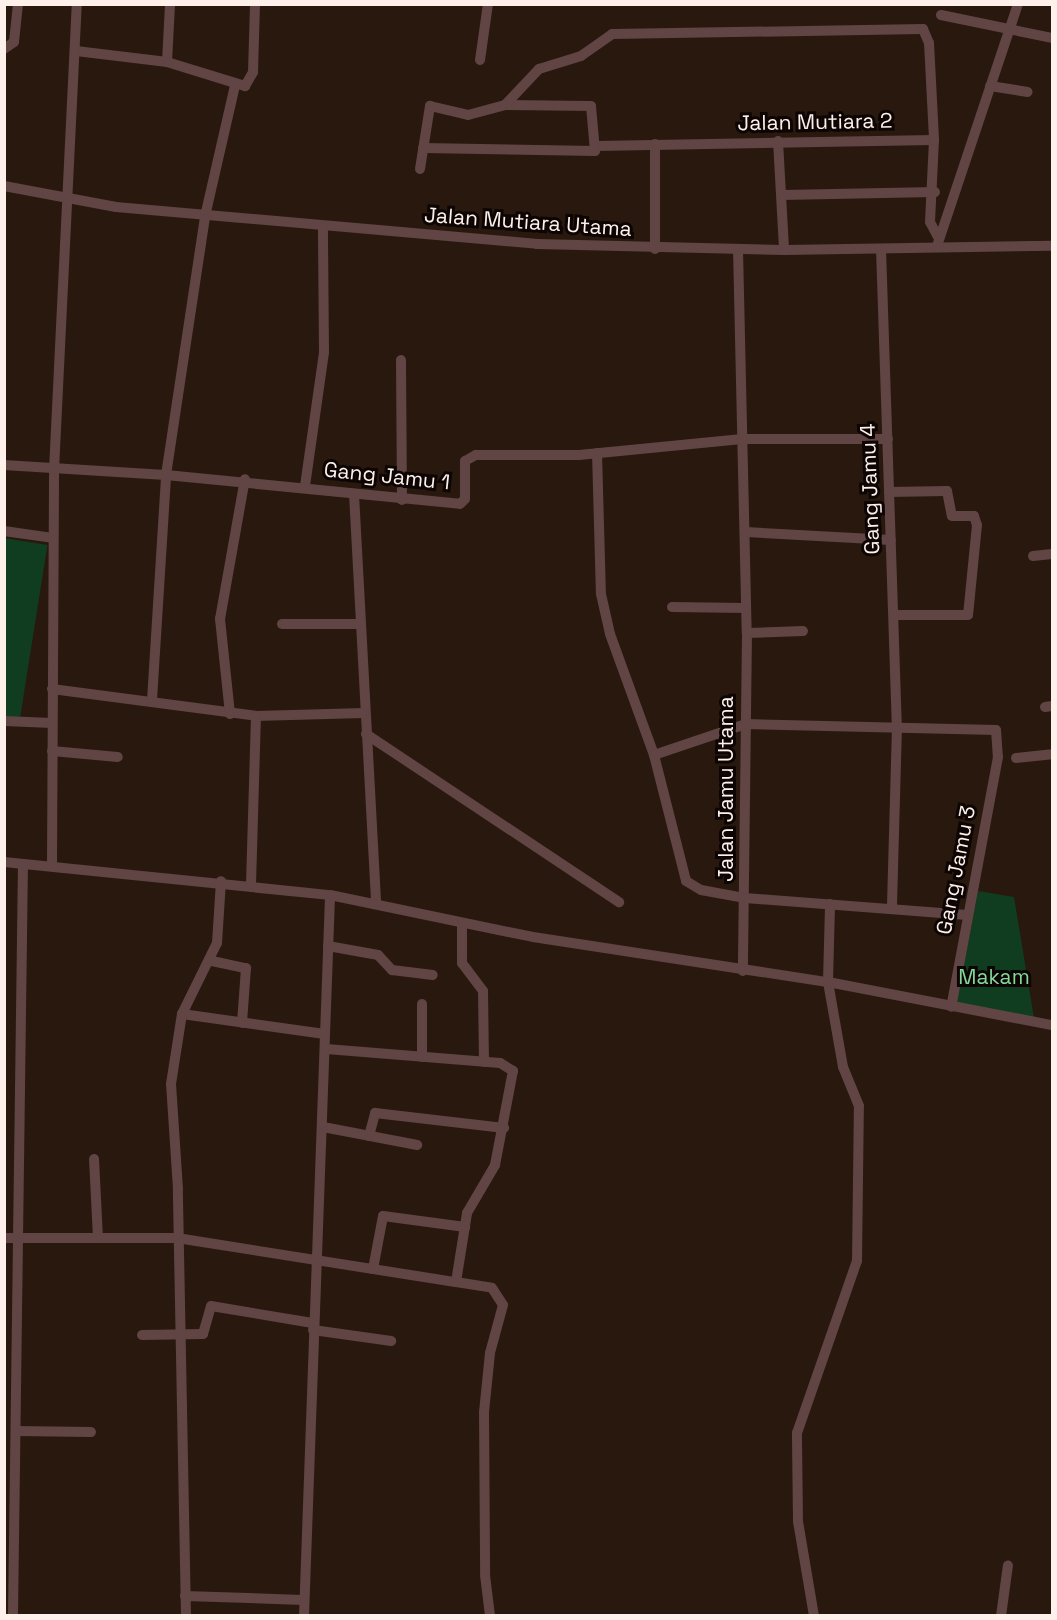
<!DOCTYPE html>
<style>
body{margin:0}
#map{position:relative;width:1057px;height:1620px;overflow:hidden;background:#29180e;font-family:"Space Grotesk",sans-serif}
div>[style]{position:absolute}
.green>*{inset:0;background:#103c1f;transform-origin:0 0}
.street>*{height:10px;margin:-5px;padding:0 5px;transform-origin:5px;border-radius:5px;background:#614444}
span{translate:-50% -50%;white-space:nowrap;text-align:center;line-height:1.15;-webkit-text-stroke:6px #0c0503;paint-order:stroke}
.street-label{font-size:21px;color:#fef1eb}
.park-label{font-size:21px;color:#84d89a}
.frame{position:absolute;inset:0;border:6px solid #fef1eb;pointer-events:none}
</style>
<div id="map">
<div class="green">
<i style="left:4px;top:538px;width:44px;height:176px;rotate:9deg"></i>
<i style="clip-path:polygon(978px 891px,1014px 897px,1034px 1018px,956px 1005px)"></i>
</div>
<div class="street">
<i style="left:941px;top:15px;width:113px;rotate:11.7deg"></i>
<i style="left:4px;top:49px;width:12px;rotate:-35deg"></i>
<i style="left:14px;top:42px;width:38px;rotate:-84deg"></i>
<i style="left:76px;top:51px;width:92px;rotate:6.9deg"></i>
<i style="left:167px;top:62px;width:58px;rotate:-87deg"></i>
<i style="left:480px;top:60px;width:57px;rotate:-81.9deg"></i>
<i style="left:167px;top:62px;width:82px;rotate:17.1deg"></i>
<i style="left:245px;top:86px;width:16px;rotate:-60deg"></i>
<i style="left:253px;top:72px;width:68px;rotate:-88.3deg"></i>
<i style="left:990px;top:86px;width:38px;rotate:9deg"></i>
<i style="left:778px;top:141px;width:109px;rotate:86.8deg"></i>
<i style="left:655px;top:144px;width:105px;rotate:90deg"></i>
<i style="left:596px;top:146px;width:338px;rotate:-1deg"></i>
<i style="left:934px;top:140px;width:82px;rotate:92.8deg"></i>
<i style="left:930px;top:222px;width:17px;rotate:62deg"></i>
<i style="left:423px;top:148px;width:172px;rotate:1deg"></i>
<i style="left:595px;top:151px;width:45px;rotate:-95.1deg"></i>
<i style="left:591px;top:106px;width:86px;rotate:-179.3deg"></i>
<i style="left:420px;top:169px;width:64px;rotate:-81deg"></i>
<i style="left:430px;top:106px;width:39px;rotate:13deg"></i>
<i style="left:468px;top:115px;width:38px;rotate:-15deg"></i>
<i style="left:505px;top:105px;width:50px;rotate:-46.6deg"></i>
<i style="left:539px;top:69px;width:44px;rotate:-17.2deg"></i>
<i style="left:581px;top:56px;width:38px;rotate:-35deg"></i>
<i style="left:612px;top:34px;width:311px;rotate:-0.9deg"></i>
<i style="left:923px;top:29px;width:15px;rotate:67deg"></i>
<i style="left:929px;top:43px;width:97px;rotate:87deg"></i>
<i style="left:4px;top:186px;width:114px;rotate:10.6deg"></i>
<i style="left:116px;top:207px;width:423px;rotate:5deg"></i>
<i style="left:537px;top:244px;width:247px;rotate:1.4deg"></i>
<i style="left:784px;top:250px;width:268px;rotate:-0.9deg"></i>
<i style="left:782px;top:195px;width:153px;rotate:-1.1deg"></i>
<i style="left:938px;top:243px;width:252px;rotate:-71.5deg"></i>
<i style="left:738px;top:249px;width:384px;rotate:88.7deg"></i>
<i style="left:747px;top:633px;width:338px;rotate:90.7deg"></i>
<i style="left:881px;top:249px;width:477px;rotate:88.1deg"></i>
<i style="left:897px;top:726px;width:183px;rotate:91.6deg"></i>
<i style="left:401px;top:360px;width:140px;rotate:89.6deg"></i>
<i style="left:597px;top:453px;width:141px;rotate:88.4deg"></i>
<i style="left:601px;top:594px;width:41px;rotate:77.3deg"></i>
<i style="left:610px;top:634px;width:129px;rotate:70deg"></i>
<i style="left:654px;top:755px;width:130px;rotate:75.7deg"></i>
<i style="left:686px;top:881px;width:17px;rotate:31deg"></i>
<i style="left:701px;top:890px;width:45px;rotate:10.3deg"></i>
<i style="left:745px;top:898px;width:223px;rotate:4.4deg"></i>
<i style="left:4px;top:465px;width:162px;rotate:3.5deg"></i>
<i style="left:166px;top:475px;width:266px;rotate:-81.4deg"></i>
<i style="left:206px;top:212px;width:130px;rotate:-77.1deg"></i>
<i style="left:305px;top:486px;width:135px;rotate:-81.9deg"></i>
<i style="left:324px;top:352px;width:125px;rotate:-90.5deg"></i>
<i style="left:889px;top:492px;width:58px;rotate:-1deg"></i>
<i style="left:947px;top:491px;width:25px;rotate:79deg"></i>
<i style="left:952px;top:516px;width:22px"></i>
<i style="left:974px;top:516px;width:9px;rotate:72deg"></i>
<i style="left:977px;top:525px;width:90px;rotate:95.7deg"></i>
<i style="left:968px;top:615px;width:74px;rotate:180deg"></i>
<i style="left:354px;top:494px;width:409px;rotate:86.9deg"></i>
<i style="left:4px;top:531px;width:49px;rotate:8.1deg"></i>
<i style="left:746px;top:532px;width:145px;rotate:3.2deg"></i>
<i style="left:1033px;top:556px;width:19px;rotate:-6deg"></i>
<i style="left:672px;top:607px;width:74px;rotate:0.8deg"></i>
<i style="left:282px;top:624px;width:78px"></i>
<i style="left:747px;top:633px;width:56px;rotate:-2deg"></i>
<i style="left:52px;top:689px;width:206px;rotate:7.5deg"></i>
<i style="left:256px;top:716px;width:108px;rotate:-1.6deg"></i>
<i style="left:152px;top:700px;width:225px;rotate:-86.4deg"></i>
<i style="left:166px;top:475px;width:295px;rotate:5.6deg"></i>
<i style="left:460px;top:504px;width:7px;rotate:-45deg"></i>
<i style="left:465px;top:499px;width:38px;rotate:-90deg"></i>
<i style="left:465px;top:461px;width:13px;rotate:-29deg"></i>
<i style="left:476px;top:455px;width:103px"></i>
<i style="left:579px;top:455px;width:164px;rotate:-5.6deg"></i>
<i style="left:742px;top:439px;width:146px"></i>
<i style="left:1045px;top:707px;width:7px;rotate:-8deg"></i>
<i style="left:230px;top:714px;width:96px;rotate:-96deg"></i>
<i style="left:220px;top:619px;width:142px;rotate:-79.9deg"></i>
<i style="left:4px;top:721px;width:48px;rotate:2.4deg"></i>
<i style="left:366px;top:734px;width:304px;rotate:33.6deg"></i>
<i style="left:52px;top:751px;width:66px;rotate:5.2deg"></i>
<i style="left:654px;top:755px;width:97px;rotate:-18.6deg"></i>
<i style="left:746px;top:724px;width:250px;rotate:1.4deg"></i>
<i style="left:996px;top:730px;width:27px;rotate:86deg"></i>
<i style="left:998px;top:757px;width:254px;rotate:100.6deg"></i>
<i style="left:1016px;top:758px;width:36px;rotate:-6deg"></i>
<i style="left:4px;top:862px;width:328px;rotate:5.8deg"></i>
<i style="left:330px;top:895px;width:207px;rotate:11.7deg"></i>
<i style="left:533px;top:937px;width:298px;rotate:8.7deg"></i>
<i style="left:828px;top:982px;width:228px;rotate:10.9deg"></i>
<i style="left:52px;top:865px;width:395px;rotate:-89.7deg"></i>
<i style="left:54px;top:470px;width:467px;rotate:-87.2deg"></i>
<i style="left:251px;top:884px;width:168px;rotate:-88.3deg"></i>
<i style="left:462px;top:923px;width:40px;rotate:90deg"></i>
<i style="left:462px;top:963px;width:35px;rotate:53deg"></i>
<i style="left:483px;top:991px;width:71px;rotate:89.2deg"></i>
<i style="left:328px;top:946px;width:51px;rotate:10.2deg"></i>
<i style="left:378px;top:955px;width:21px;rotate:47deg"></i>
<i style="left:392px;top:970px;width:41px;rotate:7deg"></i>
<i style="left:212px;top:961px;width:35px;rotate:12deg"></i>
<i style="left:246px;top:968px;width:55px;rotate:94.2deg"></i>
<i style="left:182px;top:1014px;width:144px;rotate:8deg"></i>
<i style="left:422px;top:1057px;width:53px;rotate:-90deg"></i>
<i style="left:323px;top:1127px;width:96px;rotate:10.8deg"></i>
<i style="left:369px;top:1136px;width:24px;rotate:-75deg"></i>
<i style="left:375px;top:1113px;width:130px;rotate:6.6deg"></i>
<i style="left:94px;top:1159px;width:79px;rotate:87.1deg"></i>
<i style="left:4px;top:1238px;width:173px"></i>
<i style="left:177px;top:1238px;width:282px;rotate:9deg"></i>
<i style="left:456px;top:1282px;width:70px;rotate:-80.9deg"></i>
<i style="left:467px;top:1213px;width:56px;rotate:-59.7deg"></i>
<i style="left:495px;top:1165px;width:96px;rotate:-79.2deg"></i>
<i style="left:513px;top:1071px;width:15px;rotate:-148deg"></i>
<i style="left:500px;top:1063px;width:174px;rotate:-175.4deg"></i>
<i style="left:373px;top:1269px;width:54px;rotate:-79.3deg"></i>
<i style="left:383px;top:1216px;width:83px;rotate:7.6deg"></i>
<i style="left:456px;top:1282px;width:36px;rotate:9deg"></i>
<i style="left:492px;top:1288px;width:20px;rotate:57deg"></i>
<i style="left:503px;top:1305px;width:50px;rotate:105.2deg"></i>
<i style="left:490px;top:1353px;width:59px;rotate:95.8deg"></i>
<i style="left:484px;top:1412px;width:163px;rotate:89.6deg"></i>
<i style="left:485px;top:1575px;width:41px;rotate:83deg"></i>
<i style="left:313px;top:1330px;width:79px;rotate:8deg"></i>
<i style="left:142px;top:1335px;width:61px;rotate:-0.9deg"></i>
<i style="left:203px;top:1334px;width:29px;rotate:-74deg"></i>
<i style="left:211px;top:1306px;width:103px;rotate:9.5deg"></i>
<i style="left:16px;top:1431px;width:75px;rotate:0.8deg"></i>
<i style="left:185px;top:1596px;width:118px;rotate:1.9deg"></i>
<i style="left:13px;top:1616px;width:752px;rotate:-89.24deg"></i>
<i style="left:186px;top:1616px;width:427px;rotate:-91.1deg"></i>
<i style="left:178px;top:1189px;width:105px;rotate:-93.8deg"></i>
<i style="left:171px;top:1084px;width:71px;rotate:-81.1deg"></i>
<i style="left:182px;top:1014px;width:79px;rotate:-63.8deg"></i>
<i style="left:217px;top:943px;width:62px;rotate:-86.3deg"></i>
<i style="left:304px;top:1616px;width:721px;rotate:-87.93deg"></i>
<i style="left:814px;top:1616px;width:96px;rotate:-99.6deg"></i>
<i style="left:798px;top:1521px;width:88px;rotate:-90.7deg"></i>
<i style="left:797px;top:1433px;width:182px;rotate:-70.8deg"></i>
<i style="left:857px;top:1261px;width:155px;rotate:-89.3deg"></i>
<i style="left:859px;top:1106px;width:42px;rotate:-112.3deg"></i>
<i style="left:843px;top:1067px;width:86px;rotate:-100deg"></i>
<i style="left:828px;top:982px;width:78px;rotate:-88.5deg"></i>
<i style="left:1001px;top:1616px;width:51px;rotate:-82.2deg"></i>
</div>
<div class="street-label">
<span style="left:815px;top:122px;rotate:-1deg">Jalan Mutiara 2</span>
<span style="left:528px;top:222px;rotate:4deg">Jalan Mutiara Utama</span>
<span style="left:387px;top:476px;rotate:6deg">Gang Jamu 1</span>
<span style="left:870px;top:489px;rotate:-92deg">Gang Jamu 4</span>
<span style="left:726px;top:789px;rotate:-90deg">Jalan Jamu Utama</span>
<span style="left:956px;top:870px;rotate:-79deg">Gang Jamu 3</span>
</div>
<div class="park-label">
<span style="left:994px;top:977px">Makam</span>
</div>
<div class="frame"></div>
</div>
